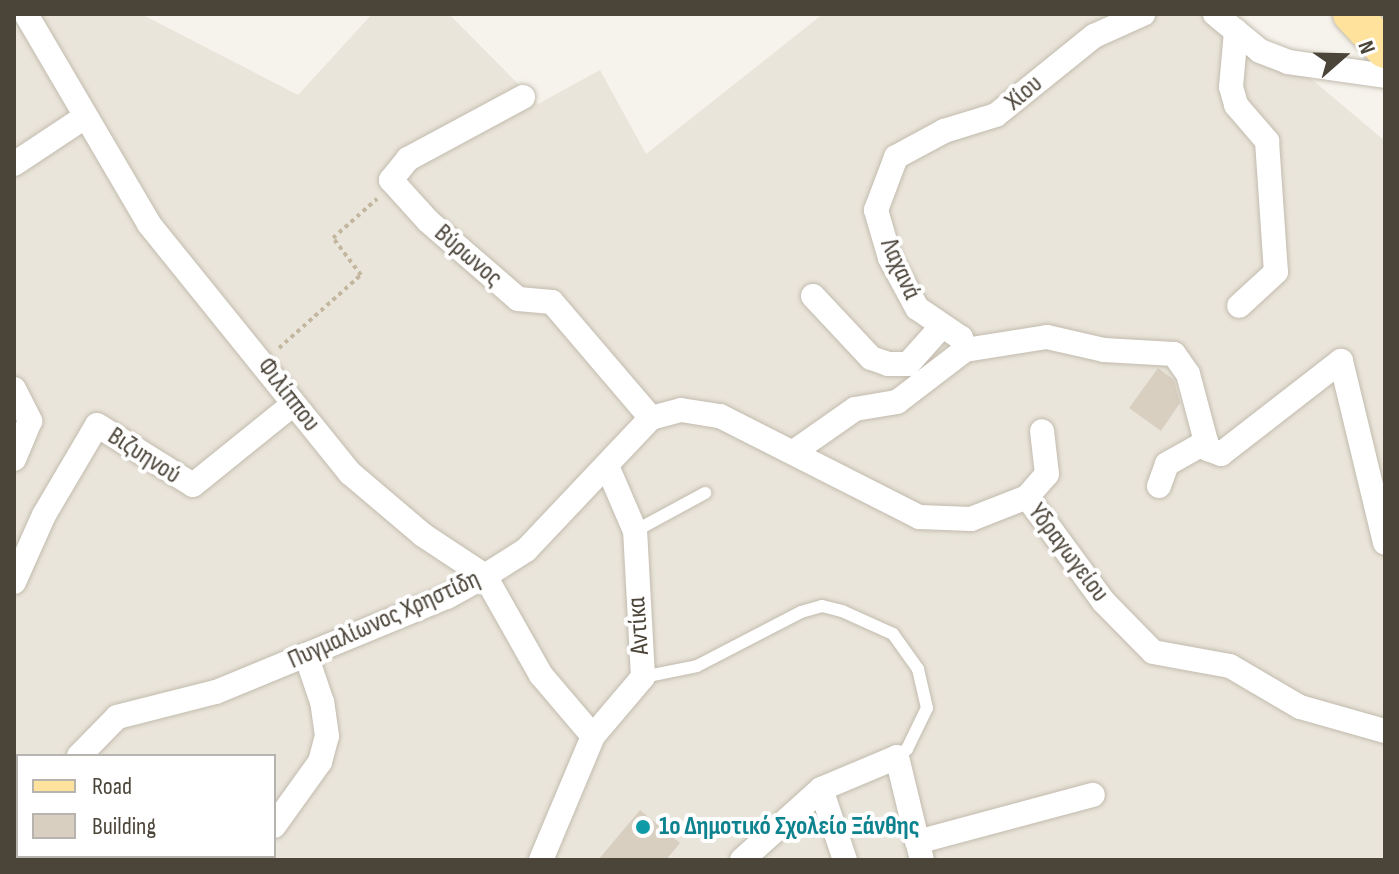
<!DOCTYPE html>
<meta charset="utf-8">
<style>
body{margin:0}
#map{position:relative;width:1399px;height:874px;overflow:hidden;background:#f6f3ec;font-family:"Sofia Sans Condensed",sans-serif}
div>[style]{position:absolute}
.residential>*{inset:0;background:#eae5da}
.building>*{inset:0;background:#d8cfc1}
.path>*{height:4px;margin-top:-2px;transform-origin:0;background:repeating-linear-gradient(90deg,#c4b79f 0 4px,transparent 0 8px)}
.roads{filter:drop-shadow(0 0 2px #c2bbae) drop-shadow(0 0 2px #c2bbae)}
.lane>*{height:12px;margin:-6px;padding:0 6px;transform-origin:6px;border-radius:6px;background:#fff}
.street>*{height:24px;margin:-12px;padding:0 12px;transform-origin:12px;border-radius:12px;background:#fff}
.primary>*{height:38px;margin:-19px;padding:0 19px;transform-origin:19px;border-radius:19px;background:#ffe39c}
.dots>*{width:22px;height:22px;translate:-50% -50%;box-sizing:border-box;border:4px solid #fff;border-radius:50%}
span{translate:-50% -50%;white-space:nowrap;text-align:center;line-height:1.15;-webkit-text-stroke:8px #fff;paint-order:stroke}
.street-label{font-size:26px;color:#4b4439}
.culture-label{font-size:26px;color:#0d838f;font-weight:700}
.left{translate:0 -50%;text-align:left}
.frame{position:absolute;inset:0;border:16px solid #4b4439;pointer-events:none}
.legend{position:absolute;left:16px;top:754px;width:260px;height:104px;box-sizing:border-box;background:#fff;border:2px solid #b7b4b0;margin:0;padding:10px 14px;list-style:none;font-size:24px;color:#4b4439}
.legend li{display:flex;align-items:center;gap:16px;height:40px}
.legend b{width:40px;border:2px solid #b7b4b0}
.north{position:absolute;left:1303px;top:16px;width:80px;height:80px;-webkit-text-stroke:6px #fff;paint-order:stroke;rotate:70deg;font-size:22px;font-weight:700;line-height:32px;text-align:center;color:#4b4439}
.north::after{content:'';display:block;margin:auto;width:28px;height:36px;background:#4b4439;clip-path:polygon(50% 0,100% 100%,50% 72%,0 100%)}
</style>
<div id="map">
<div class="residential">
<i style="clip-path:polygon(evenodd,14px 14px,145px 16px,298px 95px,372px 14px,449px 14px,538px 104px,600px 70px,646px 154px,823px 14px,1234px 14px,1385px 141px,1385px 860px,14px 860px,14px 14px,18px 756px,274px 756px,274px 856px,18px 856px,18px 756px)"></i>
</div>
<div class="building">
<i style="clip-path:polygon(1158px 368px,1174px 380px,1180px 403px,1161px 431px,1129px 408px)"></i>
<i style="clip-path:polygon(640px 810px,680px 843px,666px 860px,598px 860px)"></i>
</div>
<div class="path">
<i style="left:279px;top:348px;width:110px;rotate:-41.7deg"></i>
<i style="left:361px;top:275px;width:46px;rotate:-127.1deg"></i>
<i style="left:333px;top:238px;width:59px;rotate:-41.6deg"></i>
</div>
<div class="roads">
<div class="lane">
<i style="left:635px;top:531px;width:80px;rotate:-28.5deg"></i>
<i style="left:643px;top:677px;width:55px;rotate:-11.5deg"></i>
<i style="left:697px;top:666px;width:117px;rotate:-27.4deg"></i>
<i style="left:801px;top:612px;width:22px;rotate:-16deg"></i>
<i style="left:822px;top:606px;width:21px;rotate:14deg"></i>
<i style="left:842px;top:611px;width:56px;rotate:24.3deg"></i>
<i style="left:893px;top:634px;width:43px;rotate:54.5deg"></i>
<i style="left:918px;top:669px;width:40px;rotate:77deg"></i>
<i style="left:927px;top:708px;width:46px;rotate:116deg"></i>
<i style="left:907px;top:749px;width:13px;rotate:141deg"></i>
</div>
<div class="street">
<i style="left:26px;top:14px;width:243px;rotate:59.6deg"></i>
<i style="left:149px;top:224px;width:320px;rotate:51.1deg"></i>
<i style="left:350px;top:473px;width:96px;rotate:40.3deg"></i>
<i style="left:423px;top:535px;width:74px;rotate:33.5deg"></i>
<i style="left:485px;top:576px;width:114px;rotate:60.5deg"></i>
<i style="left:541px;top:675px;width:80px;rotate:49.6deg"></i>
<i style="left:1215px;top:14px;width:58px;rotate:39.4deg"></i>
<i style="left:1260px;top:51px;width:30px;rotate:21deg"></i>
<i style="left:1288px;top:62px;width:98px;rotate:8.2deg"></i>
<i style="left:1236px;top:31px;width:56px;rotate:95.1deg"></i>
<i style="left:1231px;top:87px;width:19px;rotate:74deg"></i>
<i style="left:1236px;top:105px;width:48px;rotate:49.3deg"></i>
<i style="left:1267px;top:141px;width:131px;rotate:86.1deg"></i>
<i style="left:1276px;top:272px;width:50px;rotate:137.4deg"></i>
<i style="left:523px;top:97px;width:131px;rotate:151.7deg"></i>
<i style="left:408px;top:159px;width:27px;rotate:129deg"></i>
<i style="left:391px;top:180px;width:55px;rotate:47.9deg"></i>
<i style="left:428px;top:221px;width:119px;rotate:40.9deg"></i>
<i style="left:518px;top:299px;width:34px;rotate:5deg"></i>
<i style="left:552px;top:302px;width:153px;rotate:49.5deg"></i>
<i style="left:14px;top:164px;width:85px;rotate:-33.5deg"></i>
<i style="left:813px;top:296px;width:85px;rotate:46.9deg"></i>
<i style="left:871px;top:358px;width:18px;rotate:19deg"></i>
<i style="left:888px;top:364px;width:20px"></i>
<i style="left:908px;top:364px;width:51px;rotate:-48.2deg"></i>
<i style="left:965px;top:350px;width:83px;rotate:-9deg"></i>
<i style="left:1047px;top:337px;width:58px;rotate:12.8deg"></i>
<i style="left:1104px;top:350px;width:70px;rotate:3.3deg"></i>
<i style="left:1174px;top:354px;width:24px;rotate:55deg"></i>
<i style="left:1188px;top:374px;width:78px;rotate:75.1deg"></i>
<i style="left:1208px;top:449px;width:14px;rotate:21deg"></i>
<i style="left:1221px;top:454px;width:152px;rotate:-37.8deg"></i>
<i style="left:1341px;top:361px;width:187px;rotate:76.4deg"></i>
<i style="left:14px;top:389px;width:36px;rotate:63deg"></i>
<i style="left:30px;top:421px;width:41px;rotate:112.8deg"></i>
<i style="left:651px;top:418px;width:31px;rotate:-15deg"></i>
<i style="left:681px;top:410px;width:39px;rotate:9deg"></i>
<i style="left:720px;top:416px;width:223px;rotate:26.9deg"></i>
<i style="left:919px;top:517px;width:52px;rotate:2.2deg"></i>
<i style="left:971px;top:519px;width:60px;rotate:-21.4deg"></i>
<i style="left:1027px;top:497px;width:129px;rotate:53.8deg"></i>
<i style="left:1103px;top:601px;width:71px;rotate:45.6deg"></i>
<i style="left:1153px;top:652px;width:78px;rotate:10.3deg"></i>
<i style="left:1230px;top:666px;width:81px;rotate:30.4deg"></i>
<i style="left:1300px;top:707px;width:88px;rotate:15.8deg"></i>
<i style="left:795px;top:451px;width:73px;rotate:-35deg"></i>
<i style="left:855px;top:409px;width:43px;rotate:-9.5deg"></i>
<i style="left:897px;top:402px;width:86px;rotate:-37.4deg"></i>
<i style="left:965px;top:350px;width:13px;rotate:-108deg"></i>
<i style="left:961px;top:338px;width:53px;rotate:-145.7deg"></i>
<i style="left:917px;top:308px;width:57px;rotate:-118.4deg"></i>
<i style="left:890px;top:258px;width:50px;rotate:-106.3deg"></i>
<i style="left:876px;top:210px;width:57px;rotate:-69.3deg"></i>
<i style="left:896px;top:157px;width:55px;rotate:-28.4deg"></i>
<i style="left:944px;top:131px;width:54px;rotate:-17.1deg"></i>
<i style="left:996px;top:115px;width:126px;rotate:-38.9deg"></i>
<i style="left:1094px;top:36px;width:54px;rotate:-24.2deg"></i>
<i style="left:1159px;top:486px;width:23px;rotate:-70deg"></i>
<i style="left:1167px;top:464px;width:45px;rotate:-29.4deg"></i>
<i style="left:1027px;top:497px;width:30px;rotate:-49deg"></i>
<i style="left:1047px;top:474px;width:43px;rotate:-96.6deg"></i>
<i style="left:14px;top:582px;width:73px;rotate:-65.9deg"></i>
<i style="left:44px;top:515px;width:104px;rotate:-59.5deg"></i>
<i style="left:97px;top:425px;width:113px;rotate:32deg"></i>
<i style="left:193px;top:485px;width:127px;rotate:-38.9deg"></i>
<i style="left:79px;top:756px;width:54px;rotate:-45.7deg"></i>
<i style="left:117px;top:717px;width:102px;rotate:-14.2deg"></i>
<i style="left:216px;top:692px;width:250px;rotate:-22.4deg"></i>
<i style="left:447px;top:597px;width:43px;rotate:-28.9deg"></i>
<i style="left:485px;top:576px;width:49px;rotate:-32.4deg"></i>
<i style="left:526px;top:550px;width:182px;rotate:-46.6deg"></i>
<i style="left:821px;top:789px;width:75px;rotate:71.3deg"></i>
<i style="left:274px;top:826px;width:79px;rotate:-54.3deg"></i>
<i style="left:320px;top:762px;width:27px;rotate:-75deg"></i>
<i style="left:327px;top:736px;width:34px;rotate:-98deg"></i>
<i style="left:322px;top:702px;width:50px;rotate:-108.8deg"></i>
<i style="left:917px;top:842px;width:182px;rotate:-15deg"></i>
<i style="left:14px;top:848px;width:8px;rotate:-60deg"></i>
<i style="left:57px;top:860px;width:4px;rotate:-63deg"></i>
<i style="left:242px;top:860px;width:6px;rotate:-45deg"></i>
<i style="left:541px;top:860px;width:134px;rotate:-67.2deg"></i>
<i style="left:593px;top:736px;width:77px;rotate:-49.7deg"></i>
<i style="left:643px;top:677px;width:146px;rotate:-93.1deg"></i>
<i style="left:635px;top:531px;width:71px;rotate:-113.3deg"></i>
<i style="left:742px;top:860px;width:106px;rotate:-41.9deg"></i>
<i style="left:821px;top:789px;width:82px;rotate:-22.8deg"></i>
<i style="left:897px;top:757px;width:106px;rotate:76.4deg"></i>
</div>
<div class="primary">
<i style="left:1352px;top:14px;width:48px;rotate:46.7deg"></i>
</div>
</div>
<div class="dots">
<i style="left:643px;top:827px;background:#0f9aa8"></i>
</div>
<div class="street-label">
<span style="left:1024px;top:93px;rotate:-40deg">Χίου</span>
<span style="left:468px;top:256px;rotate:41deg">Βύρωνος</span>
<span style="left:900px;top:269px;rotate:66deg">Λαχανά</span>
<span style="left:288px;top:395px;rotate:52deg">Φιλίππου</span>
<span style="left:144px;top:456px;rotate:33deg">Βιζυηνού</span>
<span style="left:1068px;top:553px;rotate:53deg">Υδραγωγείου</span>
<span style="left:384px;top:620px;rotate:-24deg">Πυγμαλίωνος Χρηστίδη</span>
<span style="left:639px;top:626px;rotate:-94deg">Αντίκα</span>
</div>
<div class="culture-label">
<span class="left" style="left:659px;top:827px">1ο Δημοτικό Σχολείο Ξάνθης</span>
</div>
<div class="frame"></div>
<ul class="legend">
<li><b style="height:10px;background:#ffe39c"></b>Road</li>
<li><b style="height:22px;background:#d8cfc1"></b>Building</li>
</ul>
<div class="north">N</div>
</div>
